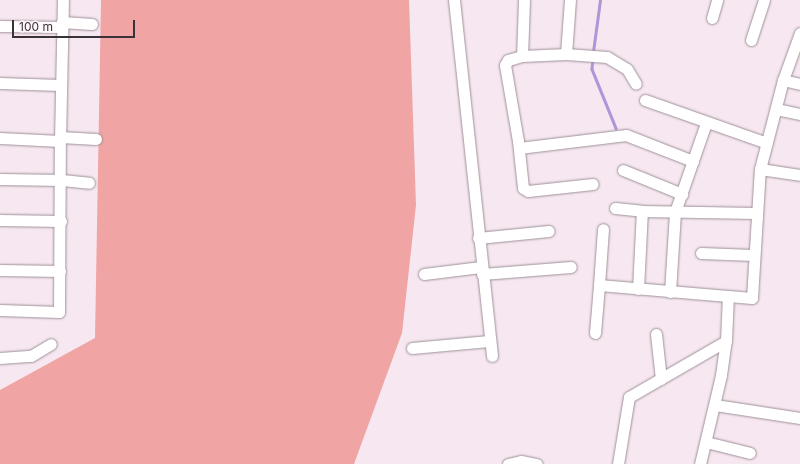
<!DOCTYPE html>
<style>
body{margin:0}
#map{position:relative;width:800px;height:464px;overflow:hidden;background:#f6e7f0;font-family:Inter,sans-serif}
div>[style]{position:absolute}
.green>*{inset:0;background:#f1a4a4}
.stream>*{height:2.5px;margin:-1.25px;padding:0 1.25px;transform-origin:1.25px;border-radius:1.25px;background:#b095d8}
.roads{filter:drop-shadow(0 0 1px #9e9199) drop-shadow(0 0 1px #9e9199)}
.minor>*{height:11px;margin:-5.5px;padding:0 5.5px;transform-origin:5.5px;border-radius:5.5px;background:#fff}
span{translate:-50% -50%;white-space:nowrap;text-align:center;line-height:1.15;-webkit-text-stroke:3px #fff6fb;paint-order:stroke}
.scale{position:absolute;left:12px;top:20px;width:123px;height:18px;box-sizing:border-box;border:2px solid #393337;border-top:0;padding-left:5px;font-size:12px;line-height:14px;white-space:nowrap;color:#393337;-webkit-text-stroke:3px #fff6fb;paint-order:stroke}
</style>
<div id="map">
<div class="green">
<i style="clip-path:polygon(101px 0,409px 0,416px 205px,402px 333px,354px 464px,0 464px,0 390px,95px 338px)"></i>
</div>
<div class="stream">
<i style="left:593px;top:52px;width:52px;rotate:-82.3deg"></i>
<i style="left:593px;top:59px;width:10px;rotate:96deg"></i>
<i style="left:592px;top:69px;width:64px;rotate:67.9deg"></i>
</div>
<div class="roads">
<div class="minor">
<i style="left:454px;top:0;width:358px;rotate:83.9deg"></i>
<i style="left:524px;top:0;width:56px;rotate:92deg"></i>
<i style="left:522px;top:56px;width:15px;rotate:164deg"></i>
<i style="left:508px;top:60px;width:6px;rotate:121deg"></i>
<i style="left:505px;top:65px;width:77px;rotate:80.3deg"></i>
<i style="left:518px;top:141px;width:47px;rotate:83.9deg"></i>
<i style="left:523px;top:188px;width:6px;rotate:31deg"></i>
<i style="left:528px;top:191px;width:65px;rotate:-6.1deg"></i>
<i style="left:712px;top:18px;width:19px;rotate:-74deg"></i>
<i style="left:62px;top:22px;width:30px;rotate:4deg"></i>
<i style="left:0;top:26px;width:62px;rotate:0.9deg"></i>
<i style="left:751px;top:40px;width:42px;rotate:-72deg"></i>
<i style="left:566px;top:54px;width:54px;rotate:-85.8deg"></i>
<i style="left:522px;top:56px;width:44px;rotate:-2.6deg"></i>
<i style="left:566px;top:54px;width:41px;rotate:4.2deg"></i>
<i style="left:607px;top:57px;width:23px;rotate:31deg"></i>
<i style="left:627px;top:69px;width:17px;rotate:59deg"></i>
<i style="left:783px;top:80px;width:17px;rotate:13deg"></i>
<i style="left:0;top:83px;width:60px;rotate:1.9deg"></i>
<i style="left:645px;top:100px;width:129px;rotate:19.4deg"></i>
<i style="left:776px;top:109px;width:25px;rotate:12deg"></i>
<i style="left:60px;top:137px;width:36px;rotate:3deg"></i>
<i style="left:0;top:138px;width:60px;rotate:2.9deg"></i>
<i style="left:60px;top:141px;width:141px;rotate:-88.8deg"></i>
<i style="left:519px;top:148px;width:108px;rotate:-6.9deg"></i>
<i style="left:626px;top:135px;width:72px;rotate:21.2deg"></i>
<i style="left:760px;top:169px;width:40px;rotate:8.5deg"></i>
<i style="left:623px;top:170px;width:64px;rotate:22.1deg"></i>
<i style="left:0;top:179px;width:62px;rotate:0.9deg"></i>
<i style="left:62px;top:180px;width:27px;rotate:6deg"></i>
<i style="left:615px;top:208px;width:27px;rotate:6deg"></i>
<i style="left:642px;top:211px;width:114px;rotate:1deg"></i>
<i style="left:0;top:220px;width:61px;rotate:0.9deg"></i>
<i style="left:478px;top:238px;width:71px;rotate:-5.6deg"></i>
<i style="left:701px;top:253px;width:52px;rotate:2.2deg"></i>
<i style="left:0;top:270px;width:60px;rotate:1deg"></i>
<i style="left:424px;top:274px;width:57px;rotate:-7deg"></i>
<i style="left:482px;top:274px;width:89px;rotate:-4.5deg"></i>
<i style="left:599px;top:285px;width:56px;rotate:-85.9deg"></i>
<i style="left:638px;top:289px;width:78px;rotate:-87.1deg"></i>
<i style="left:670px;top:292px;width:80px;rotate:-86.4deg"></i>
<i style="left:675px;top:212px;width:94px;rotate:-70.8deg"></i>
<i style="left:0;top:310px;width:59px;rotate:1.9deg"></i>
<i style="left:59px;top:312px;width:171px;rotate:-89.7deg"></i>
<i style="left:595px;top:333px;width:48px;rotate:-85.2deg"></i>
<i style="left:599px;top:285px;width:129px;rotate:4.9deg"></i>
<i style="left:656px;top:334px;width:45px;rotate:83.7deg"></i>
<i style="left:412px;top:348px;width:77px;rotate:-5.2deg"></i>
<i style="left:0;top:358px;width:31px;rotate:-4deg"></i>
<i style="left:31px;top:356px;width:23px;rotate:-31deg"></i>
<i style="left:715px;top:405px;width:86px;rotate:8.7deg"></i>
<i style="left:706px;top:442px;width:45px;rotate:14deg"></i>
<i style="left:508px;top:464px;width:13px;rotate:-13deg"></i>
<i style="left:521px;top:461px;width:16px;rotate:11deg"></i>
<i style="left:618px;top:464px;width:68px;rotate:-80.7deg"></i>
<i style="left:629px;top:397px;width:112px;rotate:-30deg"></i>
<i style="left:700px;top:464px;width:91px;rotate:-76.7deg"></i>
<i style="left:721px;top:375px;width:34px;rotate:-82deg"></i>
<i style="left:726px;top:341px;width:45px;rotate:-87.5deg"></i>
<i style="left:728px;top:296px;width:24px;rotate:5deg"></i>
<i style="left:752px;top:298px;width:129px;rotate:-86.5deg"></i>
<i style="left:760px;top:169px;width:92px;rotate:-75.5deg"></i>
<i style="left:783px;top:80px;width:50px;rotate:-70.1deg"></i>
</div>
</div>
<div class="scale">100 m</div>
</div>
